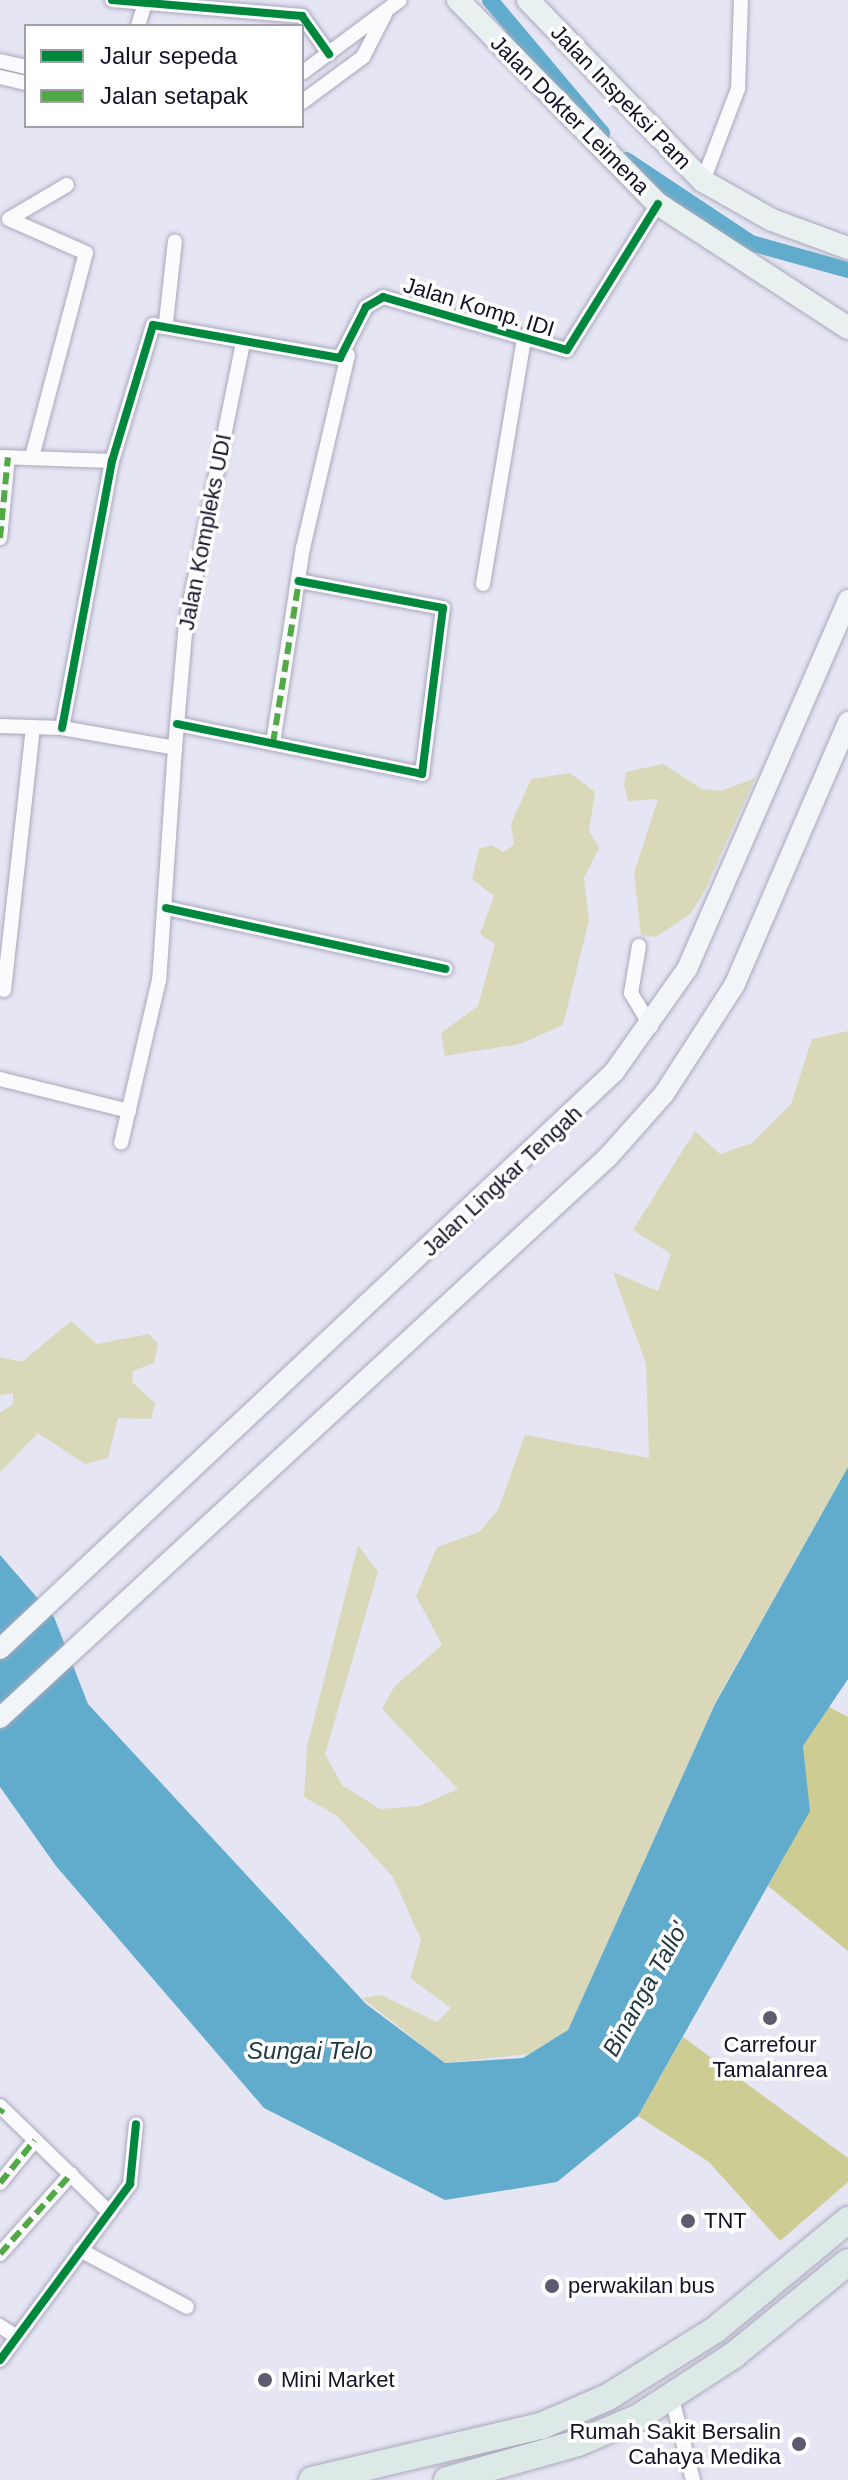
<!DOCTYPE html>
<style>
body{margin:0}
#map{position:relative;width:848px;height:2480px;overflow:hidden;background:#e6e5f4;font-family:Arial,sans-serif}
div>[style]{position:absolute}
.green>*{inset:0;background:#d9d9b9}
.forest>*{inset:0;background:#cdcc92}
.water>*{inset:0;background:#61accd}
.canal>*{height:16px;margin:-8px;padding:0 8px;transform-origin:8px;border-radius:8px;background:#61accd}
.roads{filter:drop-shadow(0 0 2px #aaa8bb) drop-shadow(0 0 2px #aaa8bb)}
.street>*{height:14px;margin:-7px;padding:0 7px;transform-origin:7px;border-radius:7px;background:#fbfbfd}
.secondary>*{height:20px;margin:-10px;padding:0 10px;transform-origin:10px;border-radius:10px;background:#f2f5f7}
.primary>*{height:22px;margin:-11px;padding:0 11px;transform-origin:11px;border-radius:11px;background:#e9f0f0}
.highway>*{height:26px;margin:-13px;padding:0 13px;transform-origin:13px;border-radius:13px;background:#dce9e6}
.quiet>*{height:6px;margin-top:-3px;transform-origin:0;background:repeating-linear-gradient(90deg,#51a844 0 12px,transparent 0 18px)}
.cycleway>*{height:8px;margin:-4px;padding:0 4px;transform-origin:4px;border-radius:4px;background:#00873e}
.dots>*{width:22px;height:22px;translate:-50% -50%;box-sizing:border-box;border:4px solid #fff;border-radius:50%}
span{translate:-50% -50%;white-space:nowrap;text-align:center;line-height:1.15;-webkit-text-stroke:7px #fff;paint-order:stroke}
.street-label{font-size:22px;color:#151129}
.poi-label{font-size:22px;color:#151129}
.left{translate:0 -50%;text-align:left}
.right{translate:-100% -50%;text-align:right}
.water-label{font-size:24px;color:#223943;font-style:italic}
.legend{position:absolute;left:24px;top:24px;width:280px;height:104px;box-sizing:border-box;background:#fff;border:2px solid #a1a0a9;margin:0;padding:10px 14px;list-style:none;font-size:24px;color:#151129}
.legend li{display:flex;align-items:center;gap:16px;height:40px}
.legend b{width:40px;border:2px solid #a1a0a9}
</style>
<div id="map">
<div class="green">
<i style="clip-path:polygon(663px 764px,702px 789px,721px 791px,755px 778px,704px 892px,690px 914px,656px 937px,641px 935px,634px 873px,658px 799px,628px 801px,624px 785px,626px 772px)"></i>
<i style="clip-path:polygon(570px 773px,595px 792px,589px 831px,599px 848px,584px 878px,589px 920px,563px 1025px,520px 1044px,445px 1056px,441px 1033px,478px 1006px,495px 944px,480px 934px,494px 896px,472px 879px,479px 849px,492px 845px,503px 852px,514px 845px,511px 824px,531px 779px)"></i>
<i style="clip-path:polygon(848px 1031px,848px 1467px,717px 1699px,568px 2030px,530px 2054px,445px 2063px,362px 1998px,381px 1995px,437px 2022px,451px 2008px,410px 1978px,421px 1940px,393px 1877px,336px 1815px,304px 1797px,307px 1747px,358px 1545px,378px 1572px,325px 1754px,342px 1785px,380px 1809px,419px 1806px,458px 1789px,382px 1709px,394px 1687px,442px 1645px,416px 1596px,437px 1547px,479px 1532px,498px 1510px,525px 1435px,649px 1458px,646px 1364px,613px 1272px,658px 1291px,671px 1254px,633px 1230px,695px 1131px,720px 1154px,752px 1143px,791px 1104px,812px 1039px)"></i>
<i style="clip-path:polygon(71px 1321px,97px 1344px,149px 1334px,158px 1344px,154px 1363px,133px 1371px,132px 1382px,155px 1403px,151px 1419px,118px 1418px,108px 1458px,85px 1464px,38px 1433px,0 1472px,0 1413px,13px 1404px,13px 1393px,0 1395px,0 1357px,22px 1362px)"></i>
</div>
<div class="forest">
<i style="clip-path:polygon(829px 1707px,848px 1717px,848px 1951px,768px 1886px,809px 1811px,803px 1746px)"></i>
<i style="clip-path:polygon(683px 2037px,848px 2158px,848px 2182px,780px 2241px,709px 2162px,638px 2116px)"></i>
</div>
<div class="water">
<i style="clip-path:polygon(848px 1467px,848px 1679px,803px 1746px,810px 1811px,638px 2116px,557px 2182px,445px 2200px,264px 2108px,56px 1866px,0 1787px,0 1555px,54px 1617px,88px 1704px,366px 2004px,445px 2063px,523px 2058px,568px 2030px,715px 1704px)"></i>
</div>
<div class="canal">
<i style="left:490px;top:0;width:174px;rotate:49.9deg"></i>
<i style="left:626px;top:160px;width:150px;rotate:33.6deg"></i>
<i style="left:751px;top:243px;width:101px;rotate:15.6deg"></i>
</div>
<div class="roads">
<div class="street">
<i style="left:112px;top:0;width:191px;rotate:4.8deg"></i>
<i style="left:302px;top:16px;width:47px;rotate:54.6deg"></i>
<i style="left:138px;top:26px;width:21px;rotate:-73deg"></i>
<i style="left:0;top:61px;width:27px;rotate:13deg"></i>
<i style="left:302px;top:73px;width:122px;rotate:-36.7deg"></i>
<i style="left:0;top:77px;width:27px;rotate:13deg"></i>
<i style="left:302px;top:102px;width:76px;rotate:-36.4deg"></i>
<i style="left:363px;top:57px;width:48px;rotate:-62.9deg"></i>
<i style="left:703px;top:181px;width:98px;rotate:-69.2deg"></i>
<i style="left:738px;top:89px;width:89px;rotate:-88.1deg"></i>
<i style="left:166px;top:322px;width:81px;rotate:-83.7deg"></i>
<i style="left:0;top:457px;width:112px;rotate:2deg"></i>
<i style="left:32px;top:457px;width:211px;rotate:-75.2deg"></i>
<i style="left:86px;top:253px;width:84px;rotate:-156.2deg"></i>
<i style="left:9px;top:219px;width:67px;rotate:-30.4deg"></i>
<i style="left:0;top:538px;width:81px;rotate:-84.4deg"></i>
<i style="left:483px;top:584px;width:247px;rotate:-80.5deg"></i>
<i style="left:177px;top:724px;width:250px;rotate:11.5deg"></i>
<i style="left:422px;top:774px;width:167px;rotate:-82.8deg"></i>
<i style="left:443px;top:608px;width:147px;rotate:-169.4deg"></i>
<i style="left:0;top:726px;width:62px;rotate:1.8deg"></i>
<i style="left:62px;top:728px;width:115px;rotate:10deg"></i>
<i style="left:175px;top:748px;width:233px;rotate:93.9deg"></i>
<i style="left:159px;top:980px;width:167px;rotate:103.1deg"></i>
<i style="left:62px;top:728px;width:272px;rotate:-79.4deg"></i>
<i style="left:112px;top:461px;width:142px;rotate:-73.2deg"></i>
<i style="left:153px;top:325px;width:190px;rotate:10deg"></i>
<i style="left:340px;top:358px;width:57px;rotate:-63deg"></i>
<i style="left:366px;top:307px;width:20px;rotate:-30deg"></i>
<i style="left:383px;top:297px;width:191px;rotate:16.1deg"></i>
<i style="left:567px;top:350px;width:172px;rotate:-58.1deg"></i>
<i style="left:273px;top:743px;width:197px;rotate:-81.3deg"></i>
<i style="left:303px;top:548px;width:198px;rotate:-76.9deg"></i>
<i style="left:175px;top:748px;width:125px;rotate:-85deg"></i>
<i style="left:186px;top:623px;width:287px;rotate:-78.5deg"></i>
<i style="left:166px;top:908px;width:286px;rotate:12.3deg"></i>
<i style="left:639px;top:946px;width:48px;rotate:99.7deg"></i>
<i style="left:631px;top:993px;width:39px;rotate:59deg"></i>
<i style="left:4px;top:990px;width:264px;rotate:-83.7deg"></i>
<i style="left:0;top:1079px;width:133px;rotate:13.9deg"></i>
<i style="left:0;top:2106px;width:153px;rotate:44.2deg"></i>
<i style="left:0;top:2183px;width:55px;rotate:-50.9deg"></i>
<i style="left:80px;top:2250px;width:121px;rotate:28deg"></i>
<i style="left:0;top:2254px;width:107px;rotate:-48.4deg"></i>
<i style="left:0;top:2326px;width:17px;rotate:33deg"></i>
<i style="left:0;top:2360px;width:219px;rotate:-53.5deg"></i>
<i style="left:130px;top:2184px;width:60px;rotate:-84.3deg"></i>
<i style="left:672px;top:2399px;width:84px;rotate:75.5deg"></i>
</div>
<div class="secondary">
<i style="left:0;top:1649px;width:843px;rotate:-43.22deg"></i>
<i style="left:614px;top:1072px;width:126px;rotate:-54.7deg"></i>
<i style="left:687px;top:969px;width:403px;rotate:-66.4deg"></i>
<i style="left:0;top:1718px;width:827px;rotate:-42.7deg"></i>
<i style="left:608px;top:1157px;width:84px;rotate:-48.4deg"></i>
<i style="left:664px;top:1094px;width:129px;rotate:-57.1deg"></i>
<i style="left:734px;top:986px;width:288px;rotate:-66.6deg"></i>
</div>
<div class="primary">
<i style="left:458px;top:0;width:286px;rotate:45.6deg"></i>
<i style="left:658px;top:204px;width:227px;rotate:33.1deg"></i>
<i style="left:528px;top:0;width:252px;rotate:46deg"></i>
<i style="left:703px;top:181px;width:79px;rotate:29.5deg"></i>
<i style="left:772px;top:220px;width:81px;rotate:20.2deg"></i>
</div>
<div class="highway">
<i style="left:312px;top:2480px;width:235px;rotate:-13.3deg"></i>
<i style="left:541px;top:2426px;width:73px;rotate:-23.4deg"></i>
<i style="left:608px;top:2397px;width:126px;rotate:-32.1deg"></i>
<i style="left:715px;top:2330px;width:173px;rotate:-39.6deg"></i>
<i style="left:447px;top:2480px;width:136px;rotate:-15.8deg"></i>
<i style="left:578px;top:2443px;width:66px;rotate:-23.1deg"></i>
<i style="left:639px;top:2417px;width:113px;rotate:-33.1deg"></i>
<i style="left:734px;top:2355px;width:147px;rotate:-39.2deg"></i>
</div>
</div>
<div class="quiet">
<i style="left:0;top:538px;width:81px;rotate:-84.4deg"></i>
<i style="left:273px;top:743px;width:164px;rotate:-80.9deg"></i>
<i style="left:0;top:2113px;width:5px;rotate:-53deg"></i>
<i style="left:0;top:2183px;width:55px;rotate:-50.9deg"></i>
<i style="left:0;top:2254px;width:107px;rotate:-48.4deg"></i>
</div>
<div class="cycleway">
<i style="left:112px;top:0;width:191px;rotate:4.8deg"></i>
<i style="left:302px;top:16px;width:47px;rotate:54.6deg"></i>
<i style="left:177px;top:724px;width:250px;rotate:11.5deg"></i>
<i style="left:422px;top:774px;width:167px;rotate:-82.8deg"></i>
<i style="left:443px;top:608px;width:147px;rotate:-169.4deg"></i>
<i style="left:62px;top:728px;width:272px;rotate:-79.4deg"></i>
<i style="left:112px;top:461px;width:142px;rotate:-73.2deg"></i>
<i style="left:153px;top:325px;width:190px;rotate:10deg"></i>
<i style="left:340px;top:358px;width:57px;rotate:-63deg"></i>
<i style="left:366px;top:307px;width:20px;rotate:-30deg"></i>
<i style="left:383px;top:297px;width:191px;rotate:16.1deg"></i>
<i style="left:567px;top:350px;width:172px;rotate:-58.1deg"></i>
<i style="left:166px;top:908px;width:286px;rotate:12.3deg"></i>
<i style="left:0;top:2360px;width:219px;rotate:-53.5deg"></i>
<i style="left:130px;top:2184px;width:60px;rotate:-84.3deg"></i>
</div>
<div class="dots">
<i style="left:770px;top:2018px;background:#5e5b70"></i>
<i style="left:688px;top:2221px;background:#5e5b70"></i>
<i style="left:552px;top:2286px;background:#5e5b70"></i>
<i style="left:265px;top:2380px;background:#5e5b70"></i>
<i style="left:799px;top:2444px;background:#5e5b70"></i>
</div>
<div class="street-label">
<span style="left:621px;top:97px;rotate:46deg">Jalan Inspeksi Pam</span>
<span style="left:570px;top:115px;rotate:45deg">Jalan Dokter Leimena</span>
<span style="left:479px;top:307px;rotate:17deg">Jalan Komp. IDI</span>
<span style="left:205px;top:532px;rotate:-79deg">Jalan Kompleks UDI</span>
<span style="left:502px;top:1181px;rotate:-43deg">Jalan Lingkar Tengah</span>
</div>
<div class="poi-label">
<span style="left:770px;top:2057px">Carrefour<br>Tamalanrea</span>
<span class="left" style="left:704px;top:2221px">TNT</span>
<span class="left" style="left:568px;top:2286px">perwakilan bus</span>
<span class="left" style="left:281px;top:2380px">Mini Market</span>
<span class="right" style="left:781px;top:2444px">Rumah Sakit Bersalin<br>Cahaya Medika</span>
</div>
<div class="water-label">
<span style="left:645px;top:1989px;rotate:-61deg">Binanga Tallo'</span>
<span style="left:310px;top:2051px">Sungai Telo</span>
</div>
<ul class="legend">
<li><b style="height:10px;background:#00873e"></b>Jalur sepeda</li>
<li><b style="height:10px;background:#51a844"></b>Jalan setapak</li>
</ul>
</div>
